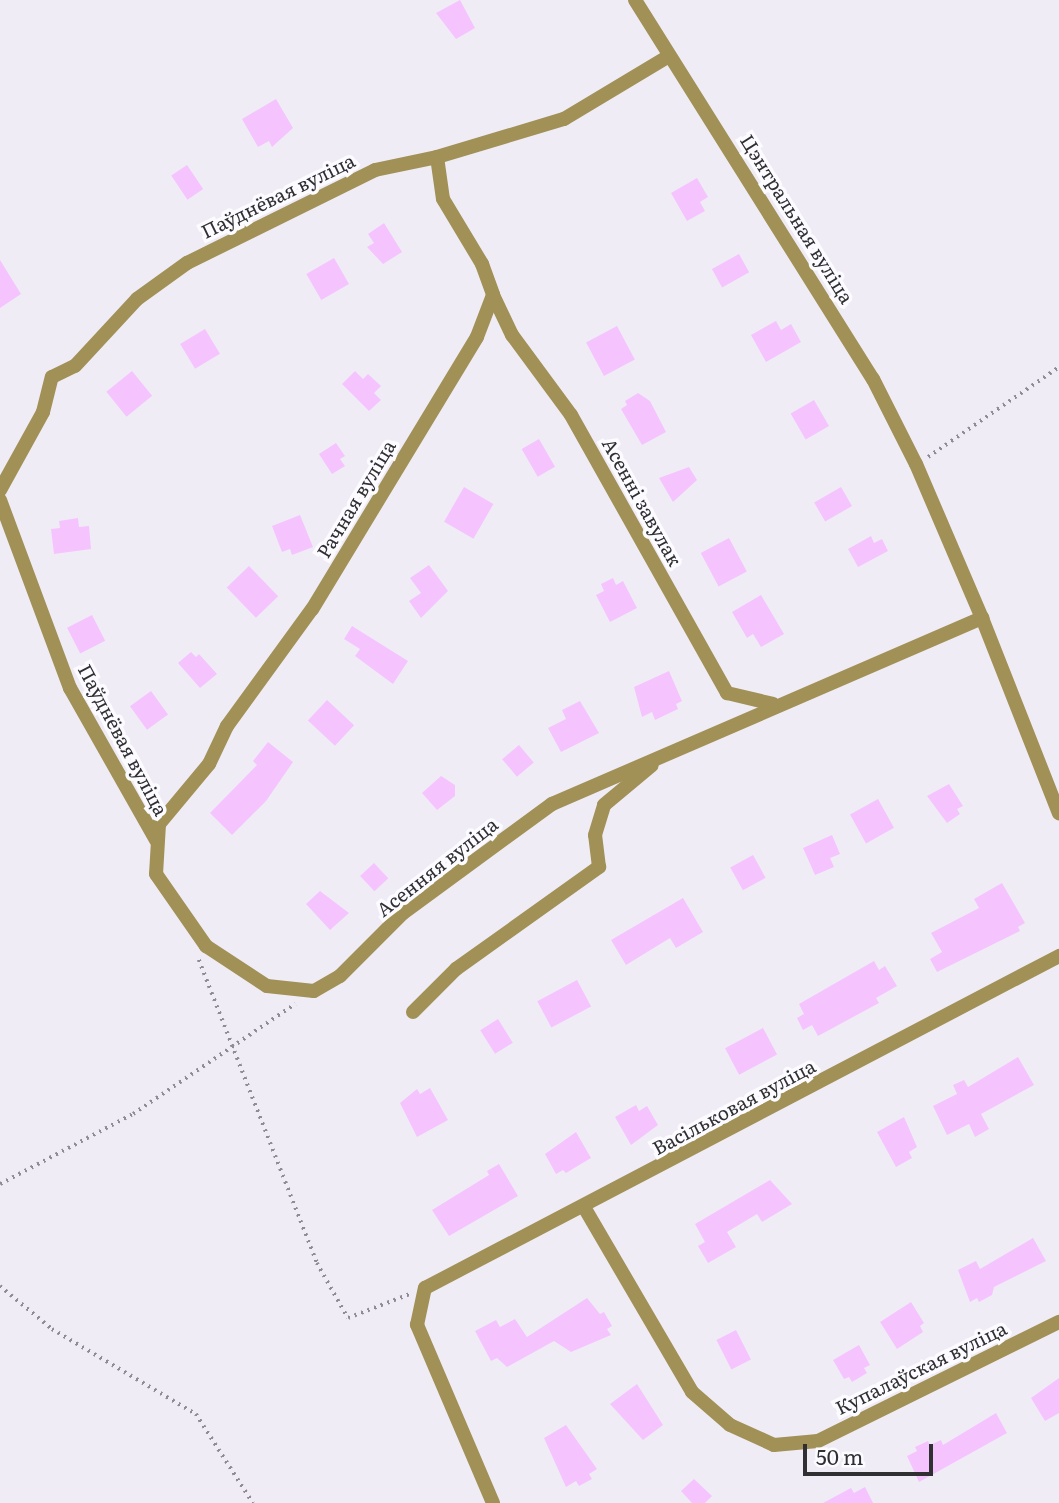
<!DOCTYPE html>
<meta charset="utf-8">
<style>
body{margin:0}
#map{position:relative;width:1059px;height:1503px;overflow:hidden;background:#f0ecf6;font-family:Literata,serif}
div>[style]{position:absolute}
.building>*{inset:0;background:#f5c4fe;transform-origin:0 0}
.path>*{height:3.5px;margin-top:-1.75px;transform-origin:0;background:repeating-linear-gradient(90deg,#8f8c93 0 2px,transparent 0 7px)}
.minor>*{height:14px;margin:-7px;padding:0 7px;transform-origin:7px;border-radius:7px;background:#a19156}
.tertiary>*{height:14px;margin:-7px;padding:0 7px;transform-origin:7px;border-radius:7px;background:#a19156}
span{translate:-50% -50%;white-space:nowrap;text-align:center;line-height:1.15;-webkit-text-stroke:7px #fcfbff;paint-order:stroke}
.street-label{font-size:19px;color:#302f32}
.scale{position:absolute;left:803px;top:1444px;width:130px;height:32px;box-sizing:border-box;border:4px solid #302f32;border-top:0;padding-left:9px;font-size:21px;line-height:24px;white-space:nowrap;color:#302f32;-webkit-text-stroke:5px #fcfbff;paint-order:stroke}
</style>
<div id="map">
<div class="building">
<i style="clip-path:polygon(460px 0,475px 28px,456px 39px,436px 13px)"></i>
<i style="clip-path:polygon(276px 99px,293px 128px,272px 147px,269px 141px,258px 147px,242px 119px)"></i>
<i style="left:187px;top:165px;width:29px;height:19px;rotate:56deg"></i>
<i style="clip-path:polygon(697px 178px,708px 197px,700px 202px,705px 211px,687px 221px,671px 193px)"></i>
<i style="clip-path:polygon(384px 223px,402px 252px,383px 264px,367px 247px,374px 243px,368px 234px)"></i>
<i style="left:739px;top:254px;width:21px;height:31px;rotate:61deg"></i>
<i style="left:334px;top:258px;width:30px;height:32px;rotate:60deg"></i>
<i style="clip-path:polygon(0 260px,21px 294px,0 308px)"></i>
<i style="clip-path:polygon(776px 321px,781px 330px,791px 324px,801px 342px,766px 362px,751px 335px)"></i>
<i style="left:617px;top:326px;width:38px;height:35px;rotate:62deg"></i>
<i style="left:205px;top:329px;width:29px;height:29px;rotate:59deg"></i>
<i style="left:132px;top:371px;width:32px;height:33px;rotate:51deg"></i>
<i style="clip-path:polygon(355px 371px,363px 379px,368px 374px,381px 386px,374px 393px,381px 400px,369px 411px,342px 384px)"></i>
<i style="clip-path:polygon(638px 393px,650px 401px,666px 432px,642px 445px,621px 409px,627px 405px,625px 401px)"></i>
<i style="left:814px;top:400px;width:30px;height:27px;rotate:60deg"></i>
<i style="left:539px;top:439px;width:32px;height:20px;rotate:60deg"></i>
<i style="clip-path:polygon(336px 443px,345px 456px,340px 459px,345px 466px,332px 474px,319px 454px)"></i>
<i style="clip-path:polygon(689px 467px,697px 480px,673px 502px,659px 478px)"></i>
<i style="left:464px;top:487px;width:34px;height:40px;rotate:30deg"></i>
<i style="left:841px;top:487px;width:22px;height:31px;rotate:60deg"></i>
<i style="clip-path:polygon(300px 515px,313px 547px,292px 555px,290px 549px,282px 552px,272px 526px)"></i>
<i style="clip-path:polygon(78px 518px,79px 527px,89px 526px,91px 549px,54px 554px,51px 529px,60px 528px,59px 521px)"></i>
<i style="clip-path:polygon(871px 536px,874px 543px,882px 539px,888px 551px,858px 567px,848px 549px)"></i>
<i style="left:729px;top:538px;width:38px;height:32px;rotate:62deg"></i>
<i style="clip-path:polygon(429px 565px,448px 591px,421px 618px,409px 601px,421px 593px,410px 578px)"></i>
<i style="left:249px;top:566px;width:42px;height:31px;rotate:46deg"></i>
<i style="clip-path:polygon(613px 578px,616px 585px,623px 581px,637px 608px,610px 622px,596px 595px,604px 591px,601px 584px)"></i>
<i style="clip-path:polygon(761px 595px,784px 634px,761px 647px,753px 634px,747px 638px,732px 612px)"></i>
<i style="left:92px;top:615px;width:29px;height:28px;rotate:63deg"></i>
<i style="clip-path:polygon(352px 626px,408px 661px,393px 684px,355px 656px,360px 649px,344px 639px)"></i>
<i style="clip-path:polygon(191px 652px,196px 657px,199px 654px,217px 674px,200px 688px,178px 663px)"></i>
<i style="clip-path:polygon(669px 671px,682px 701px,676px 704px,678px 709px,655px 720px,652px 712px,642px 717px,634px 687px)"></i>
<i style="left:151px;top:691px;width:29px;height:26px;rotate:54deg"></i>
<i style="left:327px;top:700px;width:37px;height:28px;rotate:43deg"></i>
<i style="clip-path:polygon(580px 701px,599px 733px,561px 752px,548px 728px,566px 719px,562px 710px)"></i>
<i style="clip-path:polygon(268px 742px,293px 762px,266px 801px,232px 835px,210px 813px,257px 765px,253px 761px)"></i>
<i style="left:519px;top:745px;width:23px;height:22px;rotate:50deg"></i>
<i style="clip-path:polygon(441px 776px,455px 785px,455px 796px,437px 810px,422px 793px)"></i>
<i style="clip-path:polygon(949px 784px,963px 806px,957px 809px,960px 814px,947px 823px,927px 796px)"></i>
<i style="left:878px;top:799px;width:33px;height:32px;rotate:61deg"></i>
<i style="clip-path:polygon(832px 835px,840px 854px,830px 858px,834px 867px,815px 875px,803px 848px)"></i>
<i style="left:753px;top:855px;width:26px;height:26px;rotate:61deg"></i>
<i style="left:374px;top:863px;width:21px;height:19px;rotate:47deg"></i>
<i style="clip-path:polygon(1002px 883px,1025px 923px,1018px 927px,1020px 931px,937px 972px,930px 959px,942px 952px,931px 933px,979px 908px,974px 899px)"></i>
<i style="clip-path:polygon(320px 891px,349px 913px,330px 930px,306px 904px)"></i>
<i style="clip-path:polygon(683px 898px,703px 932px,676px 948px,670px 938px,626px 965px,611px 940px)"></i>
<i style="clip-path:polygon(874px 961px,879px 970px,885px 966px,897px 986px,876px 998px,879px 1003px,818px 1036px,812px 1025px,803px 1030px,797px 1018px,804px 1014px,799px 1004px)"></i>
<i style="left:577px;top:980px;width:30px;height:45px;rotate:62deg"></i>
<i style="left:498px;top:1019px;width:28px;height:21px;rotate:58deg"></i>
<i style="left:763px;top:1028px;width:30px;height:43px;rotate:62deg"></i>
<i style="clip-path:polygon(1018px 1057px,1034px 1085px,981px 1114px,989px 1129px,975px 1137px,969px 1124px,947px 1135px,933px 1106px,957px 1094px,953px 1085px,964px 1080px,968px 1087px)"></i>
<i style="clip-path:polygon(430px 1088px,448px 1120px,417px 1137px,400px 1103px,417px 1089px,420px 1094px)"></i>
<i style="clip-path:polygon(636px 1105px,639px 1111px,647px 1106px,658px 1125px,631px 1145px,615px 1117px)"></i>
<i style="clip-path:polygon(904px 1117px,917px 1147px,909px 1152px,912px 1158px,896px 1167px,877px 1132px)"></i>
<i style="clip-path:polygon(576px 1132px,591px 1158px,566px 1173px,563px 1170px,556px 1174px,545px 1154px)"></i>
<i style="clip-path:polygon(499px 1164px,518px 1196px,449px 1236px,432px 1210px,489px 1175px,487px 1171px)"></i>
<i style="clip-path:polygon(770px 1180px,792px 1204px,762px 1222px,757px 1214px,727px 1232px,736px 1247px,708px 1263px,698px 1246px,705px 1242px,695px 1224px)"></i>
<i style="clip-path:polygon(1033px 1238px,1046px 1261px,994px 1287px,992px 1295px,979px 1302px,977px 1298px,970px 1302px,958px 1270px,976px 1261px,980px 1269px)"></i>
<i style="clip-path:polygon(587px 1298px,600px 1314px,604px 1312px,612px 1326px,607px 1329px,611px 1335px,571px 1352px,554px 1341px,507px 1367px,497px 1358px,491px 1361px,475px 1331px,496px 1320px,500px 1327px,515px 1319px,527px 1337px)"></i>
<i style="clip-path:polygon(911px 1302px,924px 1323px,920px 1326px,923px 1332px,897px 1349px,880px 1322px)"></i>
<i style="left:736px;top:1330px;width:33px;height:22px;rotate:63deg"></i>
<i style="clip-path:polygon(859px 1345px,870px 1365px,864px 1368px,867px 1373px,852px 1382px,849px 1377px,844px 1379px,833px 1360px)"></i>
<i style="clip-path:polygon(1059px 1378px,1059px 1413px,1045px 1421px,1031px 1398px)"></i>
<i style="clip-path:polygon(637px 1384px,663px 1425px,643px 1440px,610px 1404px)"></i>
<i style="clip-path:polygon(996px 1413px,1007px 1433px,919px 1482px,907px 1456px,917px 1451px,915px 1447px,928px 1441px,930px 1445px,941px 1440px,943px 1445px)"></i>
<i style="clip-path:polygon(566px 1425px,597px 1469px,589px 1474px,592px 1479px,579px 1486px,576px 1481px,566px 1487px,544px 1438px)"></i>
<i style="clip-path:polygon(694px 1479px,712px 1496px,705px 1503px,692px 1503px,681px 1491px)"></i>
<i style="clip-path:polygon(865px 1487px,873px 1503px,823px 1503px,851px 1488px,854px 1493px)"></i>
</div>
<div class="path">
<i style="left:928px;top:457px;width:159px;rotate:-34.5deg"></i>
<i style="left:199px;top:960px;width:325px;rotate:68.7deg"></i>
<i style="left:317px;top:1263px;width:63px;rotate:60.6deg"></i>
<i style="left:348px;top:1318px;width:66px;rotate:-21.2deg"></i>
<i style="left:0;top:1184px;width:150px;rotate:-27.8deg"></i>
<i style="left:133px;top:1114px;width:196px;rotate:-34.2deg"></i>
<i style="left:0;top:1286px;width:67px;rotate:39.6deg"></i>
<i style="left:52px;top:1329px;width:167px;rotate:30.6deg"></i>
<i style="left:196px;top:1414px;width:106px;rotate:57.4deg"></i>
</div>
<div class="minor">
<i style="left:437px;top:157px;width:42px;rotate:81.9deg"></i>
<i style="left:443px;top:199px;width:76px;rotate:59deg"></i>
<i style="left:482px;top:264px;width:33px;rotate:70deg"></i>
<i style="left:493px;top:295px;width:45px;rotate:110.9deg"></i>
<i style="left:477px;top:337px;width:318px;rotate:121.2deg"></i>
<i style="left:312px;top:609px;width:145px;rotate:126deg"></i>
<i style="left:227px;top:726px;width:42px;rotate:115.3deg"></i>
<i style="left:209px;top:764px;width:78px;rotate:129.8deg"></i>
<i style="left:159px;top:824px;width:50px;rotate:93.4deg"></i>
<i style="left:156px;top:874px;width:88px;rotate:55.2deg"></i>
<i style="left:206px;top:946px;width:73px;rotate:33.3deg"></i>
<i style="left:267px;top:986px;width:47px;rotate:6.1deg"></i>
<i style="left:314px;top:991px;width:30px;rotate:-30deg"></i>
<i style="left:340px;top:976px;width:89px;rotate:-45deg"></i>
<i style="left:403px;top:913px;width:185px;rotate:-36.2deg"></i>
<i style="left:552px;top:804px;width:469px;rotate:-23.4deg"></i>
<i style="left:493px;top:295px;width:44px;rotate:64.6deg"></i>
<i style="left:512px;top:335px;width:99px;rotate:53.6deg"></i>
<i style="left:571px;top:415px;width:319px;rotate:60.7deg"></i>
<i style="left:727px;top:693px;width:47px;rotate:13.4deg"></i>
<i style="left:0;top:490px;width:89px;rotate:-61.1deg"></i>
<i style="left:43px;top:412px;width:36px;rotate:-76deg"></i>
<i style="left:52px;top:377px;width:25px;rotate:-26deg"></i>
<i style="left:75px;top:366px;width:91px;rotate:-47.2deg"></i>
<i style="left:137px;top:299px;width:62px;rotate:-35.8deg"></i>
<i style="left:187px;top:263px;width:210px;rotate:-26.3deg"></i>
<i style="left:375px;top:170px;width:63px;rotate:-11.8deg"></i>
<i style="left:437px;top:157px;width:133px;rotate:-16.7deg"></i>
<i style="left:564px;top:119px;width:122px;rotate:-31deg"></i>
<i style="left:0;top:500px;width:201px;rotate:69.6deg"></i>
<i style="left:70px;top:688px;width:175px;rotate:60.5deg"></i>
<i style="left:413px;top:1012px;width:61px;rotate:-45deg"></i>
<i style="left:456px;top:969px;width:176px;rotate:-35.5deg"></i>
<i style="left:599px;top:867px;width:32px;rotate:-97deg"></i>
<i style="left:595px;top:835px;width:31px;rotate:-73deg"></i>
<i style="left:604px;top:805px;width:62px;rotate:-39.8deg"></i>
<i style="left:584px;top:1207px;width:214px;rotate:59.7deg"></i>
<i style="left:692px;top:1392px;width:50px;rotate:41deg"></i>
<i style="left:730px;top:1425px;width:48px;rotate:24.4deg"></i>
<i style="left:774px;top:1445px;width:44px;rotate:-5.2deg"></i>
<i style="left:818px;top:1441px;width:269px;rotate:-26.3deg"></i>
<i style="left:493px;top:1503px;width:194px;rotate:-113.1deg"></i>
<i style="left:417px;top:1325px;width:38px;rotate:-78deg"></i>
<i style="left:425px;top:1288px;width:716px;rotate:-27.64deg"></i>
</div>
<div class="tertiary">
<i style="left:635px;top:0;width:448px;rotate:57.9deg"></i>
<i style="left:873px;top:379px;width:95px;rotate:63.2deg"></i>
<i style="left:916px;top:464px;width:168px;rotate:66.8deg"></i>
<i style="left:982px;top:618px;width:210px;rotate:68.5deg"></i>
</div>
<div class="street-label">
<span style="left:278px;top:196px;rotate:-26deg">Паўднёвая вуліца</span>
<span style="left:797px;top:219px;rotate:58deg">Цэнтральная вуліца</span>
<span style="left:356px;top:499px;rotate:-59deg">Рачная вуліца</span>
<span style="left:642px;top:502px;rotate:61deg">Асенні завулак</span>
<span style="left:123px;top:740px;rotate:62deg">Паўднёвая вуліца</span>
<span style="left:437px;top:867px;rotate:-38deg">Асенняя вуліца</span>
<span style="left:734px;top:1107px;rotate:-28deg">Васільковая вуліца</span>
<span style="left:921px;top:1368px;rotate:-26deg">Купалаўская вуліца</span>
</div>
<div class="scale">50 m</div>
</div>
